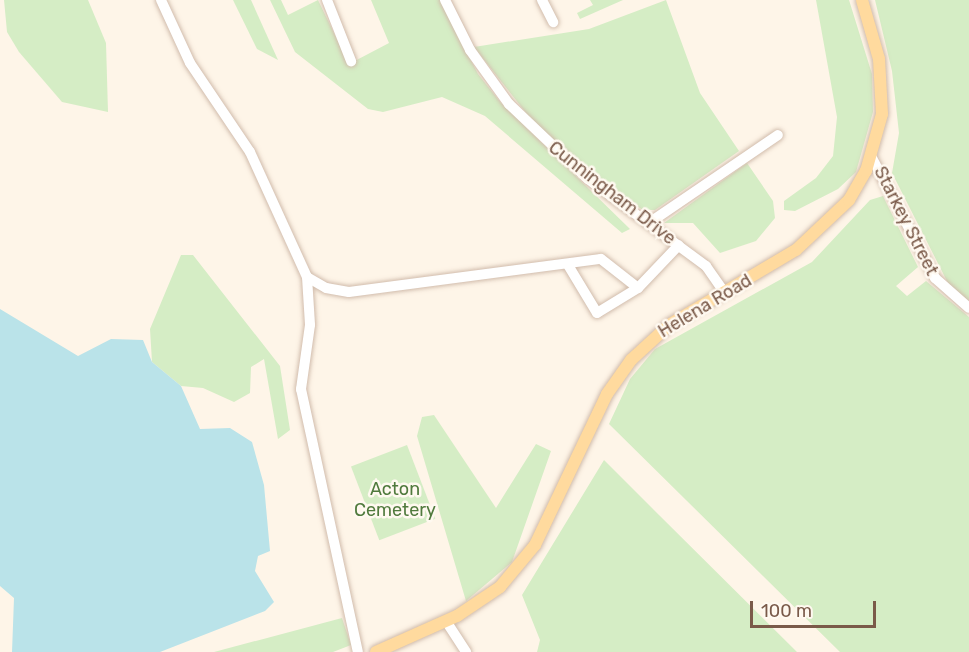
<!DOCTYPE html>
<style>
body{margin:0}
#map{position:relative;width:969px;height:652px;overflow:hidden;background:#fef5e8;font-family:Rubik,sans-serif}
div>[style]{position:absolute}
.green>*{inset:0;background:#d5edc5;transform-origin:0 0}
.water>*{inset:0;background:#bae3e9}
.roads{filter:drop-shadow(0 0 2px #d1bcac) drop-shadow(0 0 2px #d1bcac)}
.minor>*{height:10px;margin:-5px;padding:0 5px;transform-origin:5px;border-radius:5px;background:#fff}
.major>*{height:12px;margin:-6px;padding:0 6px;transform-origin:6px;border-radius:6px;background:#ffda9e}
span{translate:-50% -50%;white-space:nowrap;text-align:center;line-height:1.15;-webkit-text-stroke:5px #fff9f0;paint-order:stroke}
.street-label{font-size:18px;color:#7a5a49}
.park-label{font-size:18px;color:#507a3d}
.scale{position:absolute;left:750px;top:601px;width:126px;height:27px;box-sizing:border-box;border:3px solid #7a5a49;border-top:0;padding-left:8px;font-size:18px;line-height:21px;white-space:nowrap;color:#7a5a49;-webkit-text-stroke:4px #fff9f0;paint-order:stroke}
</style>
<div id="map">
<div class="green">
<i style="clip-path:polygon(4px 0,88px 0,106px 43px,108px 112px,62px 102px,19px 52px,7px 32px)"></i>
<i style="clip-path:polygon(233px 0,251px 0,278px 60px,257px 49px)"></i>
<i style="clip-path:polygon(270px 0,281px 0,288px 15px,318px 0,349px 64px,389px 43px,371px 0,440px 0,478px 74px,501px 103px,630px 229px,622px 233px,485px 116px,442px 97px,383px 112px,368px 109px,295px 52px)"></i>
<i style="clip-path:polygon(590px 0,623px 0,580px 19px,577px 13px,593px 5px)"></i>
<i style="clip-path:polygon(666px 0,700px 93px,739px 151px,655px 210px,643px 210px,599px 182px,542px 133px,474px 47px,589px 29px)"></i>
<i style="clip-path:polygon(816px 0,849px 0,872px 74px,873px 112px,856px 172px,838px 189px,795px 211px,784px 210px,784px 201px,816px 178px,833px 156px,837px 117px)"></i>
<i style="clip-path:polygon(875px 0,969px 0,969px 302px,949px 285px,892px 173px,899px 133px,892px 71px)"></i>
<i style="clip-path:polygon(747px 163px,773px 201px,775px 218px,756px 241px,720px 253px,693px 223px,664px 223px)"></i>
<i style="clip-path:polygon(883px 196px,918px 267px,896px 286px,907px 296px,926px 281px,969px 317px,969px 652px,840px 652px,609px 424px,630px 379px,655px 349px,812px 262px,870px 200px)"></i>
<i style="clip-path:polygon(181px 255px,193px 255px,280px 366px,290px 430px,278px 439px,264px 359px,251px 367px,250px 393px,234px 402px,203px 388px,181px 386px,152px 362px,150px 329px)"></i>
<i style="clip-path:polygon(434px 415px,496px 508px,536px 444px,551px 451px,512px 562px,466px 601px,417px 436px,422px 417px)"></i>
<i style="left:407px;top:445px;width:79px;height:60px;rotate:69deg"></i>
<i style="clip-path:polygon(604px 460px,659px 515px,797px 652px,537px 652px,540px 640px,522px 595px)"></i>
<i style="clip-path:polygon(342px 618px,351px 645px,333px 652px,214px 652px)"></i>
</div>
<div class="water">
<i style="clip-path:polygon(0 309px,78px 356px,111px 339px,143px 340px,152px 362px,181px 386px,200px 429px,230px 428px,252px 442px,264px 485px,270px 551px,258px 556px,255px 571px,274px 602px,265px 611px,160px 652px,12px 652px,14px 598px,0 586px)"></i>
</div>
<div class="roads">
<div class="minor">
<i style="left:161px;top:0;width:69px;rotate:65.3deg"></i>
<i style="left:190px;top:63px;width:107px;rotate:56deg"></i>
<i style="left:250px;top:152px;width:137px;rotate:65.5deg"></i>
<i style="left:307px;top:277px;width:48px;rotate:86.4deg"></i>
<i style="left:310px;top:325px;width:65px;rotate:98deg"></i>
<i style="left:301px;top:389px;width:269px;rotate:77.8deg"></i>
<i style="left:327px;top:0;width:66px;rotate:68.5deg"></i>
<i style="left:445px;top:0;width:56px;rotate:63.4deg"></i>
<i style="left:470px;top:50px;width:67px;rotate:54.2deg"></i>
<i style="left:509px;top:104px;width:109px;rotate:43.5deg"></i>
<i style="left:588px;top:179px;width:147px;rotate:36.4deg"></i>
<i style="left:706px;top:266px;width:33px;rotate:55deg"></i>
<i style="left:542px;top:0;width:25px;rotate:63deg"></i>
<i style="left:871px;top:156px;width:138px;rotate:62.3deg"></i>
<i style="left:935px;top:278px;width:45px;rotate:41.4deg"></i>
<i style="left:649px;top:223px;width:156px;rotate:-34.3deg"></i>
<i style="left:568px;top:265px;width:56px;rotate:58.9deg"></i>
<i style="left:597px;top:313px;width:48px;rotate:-31.4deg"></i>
<i style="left:307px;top:277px;width:22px;rotate:30deg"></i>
<i style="left:326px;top:288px;width:23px;rotate:10deg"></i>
<i style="left:349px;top:292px;width:254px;rotate:-7.5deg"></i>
<i style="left:601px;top:259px;width:47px;rotate:38.1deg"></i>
<i style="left:638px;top:288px;width:59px;rotate:-46.4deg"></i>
<i style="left:446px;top:621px;width:37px;rotate:57deg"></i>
</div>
<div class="major">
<i style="left:376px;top:652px;width:89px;rotate:-24deg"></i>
<i style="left:457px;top:616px;width:52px;rotate:-34deg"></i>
<i style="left:500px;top:587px;width:55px;rotate:-50.2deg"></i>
<i style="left:535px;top:545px;width:167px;rotate:-64.5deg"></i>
<i style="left:607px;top:394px;width:42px;rotate:-54.8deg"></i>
<i style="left:631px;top:360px;width:52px;rotate:-42.6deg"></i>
<i style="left:669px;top:325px;width:147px;rotate:-30.6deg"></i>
<i style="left:796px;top:250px;width:73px;rotate:-43.3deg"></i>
<i style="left:849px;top:200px;width:34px;rotate:-60deg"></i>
<i style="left:866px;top:171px;width:59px;rotate:-74.3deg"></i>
<i style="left:882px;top:114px;width:55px;rotate:-93.1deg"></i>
<i style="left:879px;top:59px;width:61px;rotate:-106.1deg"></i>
</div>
</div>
<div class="street-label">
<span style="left:612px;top:193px;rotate:38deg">Cunningham Drive</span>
<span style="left:906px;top:221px;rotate:63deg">Starkey Street</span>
<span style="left:705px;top:306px;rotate:-31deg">Helena Road</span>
</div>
<div class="park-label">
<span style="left:395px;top:500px">Acton<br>Cemetery</span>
</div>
<div class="scale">100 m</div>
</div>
